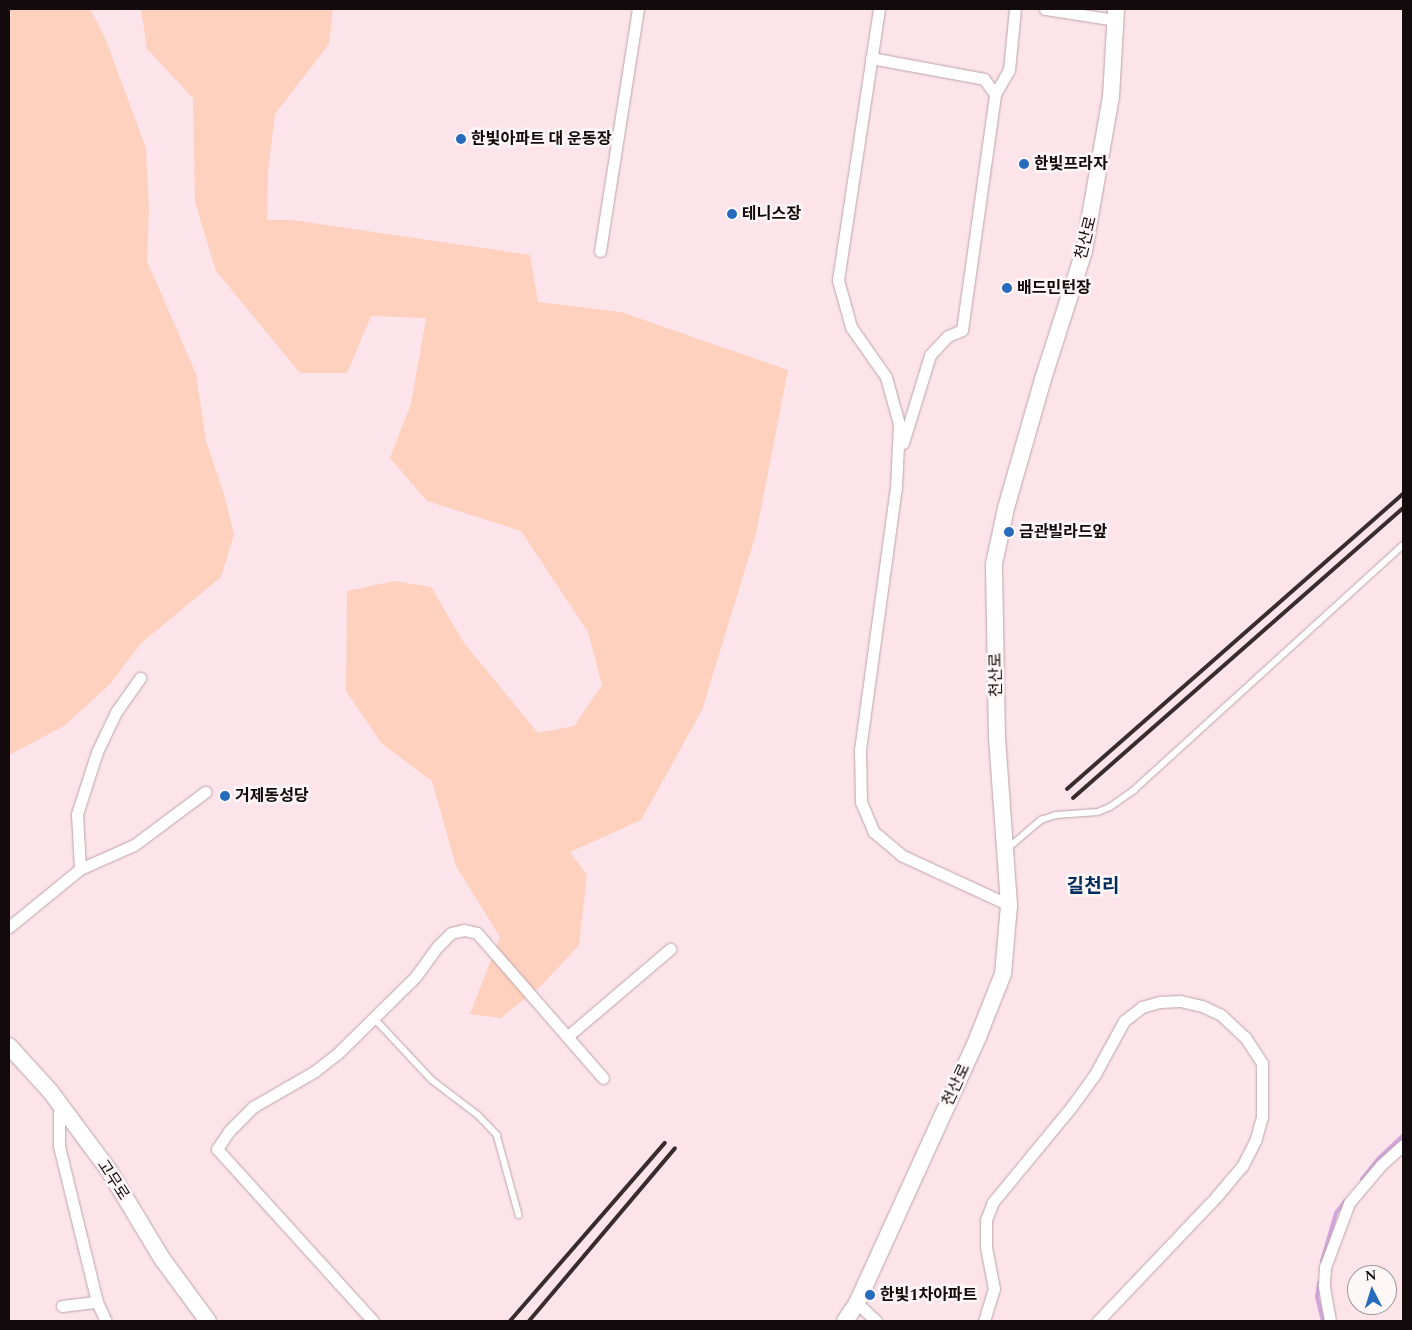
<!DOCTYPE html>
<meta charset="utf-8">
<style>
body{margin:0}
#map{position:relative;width:1412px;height:1330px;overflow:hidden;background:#fce4ea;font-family:Spectral,"Noto Sans KR",serif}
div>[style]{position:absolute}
.green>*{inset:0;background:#fed0be}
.stream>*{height:4px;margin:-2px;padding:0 2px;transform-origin:2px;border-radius:2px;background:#d1a6dd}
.roads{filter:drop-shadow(0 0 1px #bda2a9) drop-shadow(0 0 1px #bda2a9)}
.lane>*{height:5.5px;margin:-2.75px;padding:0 2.75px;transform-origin:2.75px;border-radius:2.75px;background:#fff}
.street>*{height:11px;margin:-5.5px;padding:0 5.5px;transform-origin:5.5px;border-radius:5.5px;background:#fff}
.secondary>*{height:16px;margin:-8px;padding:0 8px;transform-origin:8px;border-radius:8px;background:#fff}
.rail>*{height:4px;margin:-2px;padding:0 2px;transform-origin:2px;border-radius:2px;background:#382c30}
.dots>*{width:14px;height:14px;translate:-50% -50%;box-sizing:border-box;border:2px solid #fdf7f8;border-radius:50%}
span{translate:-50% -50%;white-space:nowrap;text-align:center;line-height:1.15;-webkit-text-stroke:5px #fdf7f8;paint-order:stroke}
.poi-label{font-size:16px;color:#130a0d;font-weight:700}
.left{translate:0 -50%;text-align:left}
.street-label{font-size:16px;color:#130a0d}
.quarter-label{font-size:19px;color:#002c5d;font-weight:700}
.frame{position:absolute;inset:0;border:10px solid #130a0d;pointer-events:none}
.north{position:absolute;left:1347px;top:1265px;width:50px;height:50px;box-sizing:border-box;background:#fdf7f8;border:1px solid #9f989a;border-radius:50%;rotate:355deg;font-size:14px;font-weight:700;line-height:20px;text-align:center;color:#130a0d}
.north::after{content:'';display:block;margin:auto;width:18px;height:22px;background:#276bbc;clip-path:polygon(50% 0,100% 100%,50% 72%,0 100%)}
</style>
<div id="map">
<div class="green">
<i style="clip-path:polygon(9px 9px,90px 9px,105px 38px,146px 148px,149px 210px,147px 261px,196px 374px,206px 441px,224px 494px,234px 535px,221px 577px,140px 644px,111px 683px,64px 726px,9px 755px)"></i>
<i style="clip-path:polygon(141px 9px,333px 9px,329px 44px,275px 114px,268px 171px,267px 220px,292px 220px,530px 255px,538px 302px,621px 312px,788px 370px,756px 534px,702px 710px,641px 820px,570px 852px,587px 875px,579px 945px,542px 985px,501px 1018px,470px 1014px,500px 937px,456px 866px,432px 781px,382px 744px,346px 691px,347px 591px,394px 581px,431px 587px,464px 643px,538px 733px,574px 726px,602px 685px,588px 632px,521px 531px,427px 501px,390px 458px,411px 404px,426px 318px,371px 316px,347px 373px,300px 373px,216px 271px,195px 202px,193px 98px,147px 49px)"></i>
</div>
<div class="stream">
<i style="left:1362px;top:1179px;width:26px;rotate:-51deg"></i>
<i style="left:1378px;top:1159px;width:34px;rotate:-43deg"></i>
<i style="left:1322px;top:1261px;width:50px;rotate:-73.7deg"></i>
<i style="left:1336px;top:1213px;width:15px;rotate:-53deg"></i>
<i style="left:1319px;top:1283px;width:14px;rotate:98deg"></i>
<i style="left:1317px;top:1297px;width:25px;rotate:76deg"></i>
</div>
<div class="roads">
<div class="lane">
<i style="left:1007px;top:849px;width:45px;rotate:-40.5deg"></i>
<i style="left:1041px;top:820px;width:16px;rotate:-18deg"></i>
<i style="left:1056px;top:815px;width:42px;rotate:-4.1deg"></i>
<i style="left:1098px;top:812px;width:13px;rotate:-23deg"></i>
<i style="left:1110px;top:807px;width:29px;rotate:-35deg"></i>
<i style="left:1134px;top:790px;width:364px;rotate:-42.3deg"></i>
<i style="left:375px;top:1019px;width:83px;rotate:46.9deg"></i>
<i style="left:432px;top:1080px;width:58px;rotate:37.3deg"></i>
<i style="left:478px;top:1115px;width:28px;rotate:46deg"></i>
<i style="left:497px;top:1135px;width:83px;rotate:74.6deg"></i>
</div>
<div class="street">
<i style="left:879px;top:9px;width:274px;rotate:98.6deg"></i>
<i style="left:838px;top:280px;width:49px;rotate:74.5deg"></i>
<i style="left:851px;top:327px;width:61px;rotate:55deg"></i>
<i style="left:886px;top:377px;width:49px;rotate:74.5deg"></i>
<i style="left:899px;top:424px;width:63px;rotate:92.7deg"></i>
<i style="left:896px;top:487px;width:265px;rotate:97.8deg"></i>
<i style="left:860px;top:750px;width:52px;rotate:88.9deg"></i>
<i style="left:861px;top:802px;width:33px;rotate:67deg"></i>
<i style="left:874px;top:832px;width:35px;rotate:40deg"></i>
<i style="left:901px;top:855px;width:119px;rotate:24.8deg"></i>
<i style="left:1045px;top:9px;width:71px;rotate:8.9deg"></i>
<i style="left:871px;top:58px;width:115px;rotate:10.5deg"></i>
<i style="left:984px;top:79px;width:19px;rotate:54deg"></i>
<i style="left:600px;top:251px;width:245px;rotate:-81.1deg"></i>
<i style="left:903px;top:443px;width:92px;rotate:-72.9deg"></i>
<i style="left:930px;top:355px;width:26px;rotate:-47deg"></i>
<i style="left:948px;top:336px;width:15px;rotate:-23deg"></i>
<i style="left:962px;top:330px;width:238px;rotate:-82deg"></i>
<i style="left:995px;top:94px;width:28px;rotate:-60deg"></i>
<i style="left:1009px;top:70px;width:61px;rotate:-84.4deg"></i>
<i style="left:80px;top:869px;width:55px;rotate:-93.1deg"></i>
<i style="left:77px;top:814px;width:65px;rotate:-72.1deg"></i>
<i style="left:97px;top:752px;width:44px;rotate:-64.6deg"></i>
<i style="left:116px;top:712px;width:42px;rotate:-54.8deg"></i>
<i style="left:9px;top:927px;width:92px;rotate:-39.2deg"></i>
<i style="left:80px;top:869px;width:59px;rotate:-24deg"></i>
<i style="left:134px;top:845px;width:89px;rotate:-36.7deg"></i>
<i style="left:569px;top:1035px;width:133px;rotate:-40.4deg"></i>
<i style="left:59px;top:1103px;width:43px;rotate:90deg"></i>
<i style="left:59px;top:1146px;width:161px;rotate:76.3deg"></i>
<i style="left:97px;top:1302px;width:21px;rotate:65deg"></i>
<i style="left:857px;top:1303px;width:26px;rotate:43deg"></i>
<i style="left:62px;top:1306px;width:35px;rotate:-7deg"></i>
<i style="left:373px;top:1321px;width:232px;rotate:-132.2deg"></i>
<i style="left:217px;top:1149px;width:22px;rotate:-56deg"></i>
<i style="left:229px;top:1131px;width:34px;rotate:-45deg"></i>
<i style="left:253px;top:1107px;width:72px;rotate:-30.1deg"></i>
<i style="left:315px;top:1071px;width:28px;rotate:-38deg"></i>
<i style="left:337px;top:1054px;width:111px;rotate:-44.6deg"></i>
<i style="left:416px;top:976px;width:37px;rotate:-54deg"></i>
<i style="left:438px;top:946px;width:18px;rotate:-45deg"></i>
<i style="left:451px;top:933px;width:13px;rotate:-13deg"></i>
<i style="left:464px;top:930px;width:13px;rotate:13deg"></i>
<i style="left:477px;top:933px;width:192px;rotate:49deg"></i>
<i style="left:984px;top:1321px;width:34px;rotate:-73deg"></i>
<i style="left:994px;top:1289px;width:43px;rotate:-100.8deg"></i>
<i style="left:986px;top:1247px;width:27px;rotate:-90deg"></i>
<i style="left:986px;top:1220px;width:19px;rotate:-69deg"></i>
<i style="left:993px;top:1202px;width:124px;rotate:-50.5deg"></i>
<i style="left:1072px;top:1106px;width:37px;rotate:-54deg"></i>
<i style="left:1094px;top:1076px;width:63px;rotate:-61.4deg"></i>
<i style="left:1124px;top:1021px;width:23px;rotate:-38deg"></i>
<i style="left:1142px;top:1007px;width:19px;rotate:-16deg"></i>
<i style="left:1160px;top:1002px;width:20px;rotate:-3deg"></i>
<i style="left:1180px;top:1001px;width:23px;rotate:13deg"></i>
<i style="left:1202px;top:1006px;width:21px;rotate:25deg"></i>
<i style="left:1221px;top:1015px;width:33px;rotate:43deg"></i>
<i style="left:1245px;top:1037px;width:31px;rotate:57deg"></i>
<i style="left:1262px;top:1063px;width:54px;rotate:90deg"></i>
<i style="left:1262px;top:1117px;width:25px;rotate:106deg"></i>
<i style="left:1255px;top:1141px;width:28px;rotate:117deg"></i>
<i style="left:1242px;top:1166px;width:39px;rotate:130deg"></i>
<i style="left:1217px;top:1196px;width:173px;rotate:133.6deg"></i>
<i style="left:1330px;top:1321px;width:36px;rotate:-100deg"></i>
<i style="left:1324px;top:1286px;width:19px;rotate:-87deg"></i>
<i style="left:1325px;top:1267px;width:68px;rotate:-69.4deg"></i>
<i style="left:1349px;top:1203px;width:50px;rotate:-49.9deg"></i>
<i style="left:1381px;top:1165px;width:30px;rotate:-42deg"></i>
</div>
<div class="secondary">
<i style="left:9px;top:1046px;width:61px;rotate:47.7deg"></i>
<i style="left:50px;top:1091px;width:97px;rotate:53.4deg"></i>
<i style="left:108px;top:1169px;width:106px;rotate:58.9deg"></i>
<i style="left:163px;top:1260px;width:76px;rotate:53.6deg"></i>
<i style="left:845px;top:1321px;width:22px;rotate:-56deg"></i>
<i style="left:857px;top:1303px;width:292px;rotate:-65.5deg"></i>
<i style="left:978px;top:1037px;width:68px;rotate:-68.4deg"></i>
<i style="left:1003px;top:974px;width:69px;rotate:-85deg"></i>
<i style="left:1009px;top:905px;width:166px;rotate:-94.1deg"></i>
<i style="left:997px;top:739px;width:175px;rotate:-91deg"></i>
<i style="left:994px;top:564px;width:57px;rotate:-77.9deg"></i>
<i style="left:1006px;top:508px;width:134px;rotate:-74deg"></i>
<i style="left:1043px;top:379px;width:134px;rotate:-72.2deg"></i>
<i style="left:1084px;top:251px;width:156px;rotate:-80.1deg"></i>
<i style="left:1111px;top:97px;width:88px;rotate:-86.7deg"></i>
</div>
</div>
<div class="rail">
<i style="left:1067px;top:789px;width:447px;rotate:-41.3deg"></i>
<i style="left:1073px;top:798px;width:439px;rotate:-41.3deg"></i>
<i style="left:510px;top:1321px;width:236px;rotate:-49deg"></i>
<i style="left:529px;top:1321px;width:226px;rotate:-49.8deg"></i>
</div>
<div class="dots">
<i style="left:461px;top:139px;background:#276bbc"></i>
<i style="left:1024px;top:164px;background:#276bbc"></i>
<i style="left:732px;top:214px;background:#276bbc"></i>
<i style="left:1007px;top:288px;background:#276bbc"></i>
<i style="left:1009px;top:532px;background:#276bbc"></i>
<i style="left:225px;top:796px;background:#276bbc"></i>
<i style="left:870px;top:1295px;background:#276bbc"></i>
</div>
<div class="poi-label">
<span class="left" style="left:471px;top:139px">한빛아파트 대 운동장</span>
<span class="left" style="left:1034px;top:164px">한빛프라자</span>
<span class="left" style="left:742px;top:214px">테니스장</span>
<span class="left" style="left:1017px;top:288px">배드민턴장</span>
<span class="left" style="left:1019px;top:532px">금관빌라드앞</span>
<span class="left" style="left:235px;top:796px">거제동성당</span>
<span class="left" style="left:880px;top:1295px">한빛1차아파트</span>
</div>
<div class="street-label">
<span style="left:1086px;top:238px;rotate:-76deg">천산로</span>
<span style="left:996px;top:675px;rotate:-91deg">천산로</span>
<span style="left:956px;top:1085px;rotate:-65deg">천산로</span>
<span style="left:113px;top:1180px;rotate:57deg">고무로</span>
</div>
<div class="quarter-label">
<span style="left:1093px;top:887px">길천리</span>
</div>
<div class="frame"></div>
<div class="north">N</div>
</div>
